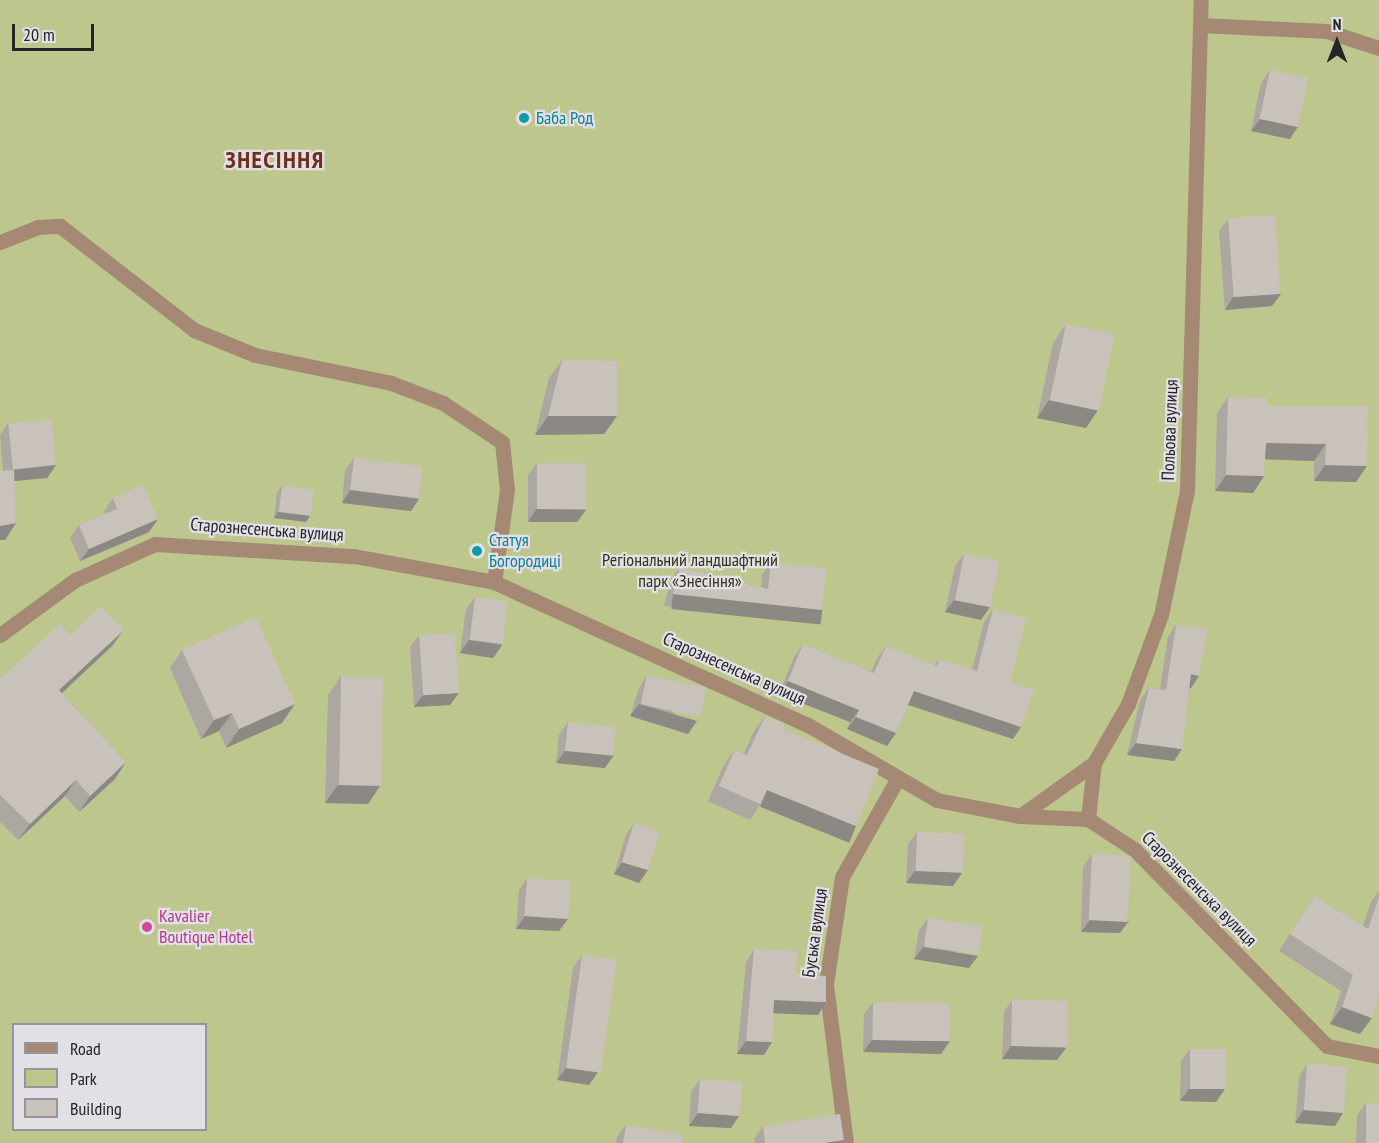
<!DOCTYPE html>
<meta charset="utf-8">
<style>
body{margin:0}
#map{position:relative;width:1379px;height:1143px;overflow:hidden;background:#e2dfe7;font-family:"PT Sans Narrow",sans-serif}
div>[style]{position:absolute}
.green>*{inset:0;background:#bdc78d}
.minor>*{height:15px;margin:-7.5px;padding:0 7.5px;transform-origin:7.5px;border-radius:7.5px;background:#a68975}
.wall>*{inset:0;background:#aca7a1}
.shaded-wall>*{inset:0;background:#8c8883;transform-origin:0 0}
.building>*{inset:0;background:#c8c2bb;transform-origin:0 0}
.dots>*{width:16px;height:16px;translate:-50% -50%;box-sizing:border-box;border:3px solid #e2dfe7;border-radius:50%}
span{translate:-50% -50%;white-space:nowrap;text-align:center;line-height:1.15;-webkit-text-stroke:4.5px #e2dfe7;paint-order:stroke}
.culture-label{font-size:18px;color:#0d838f}
.left{translate:0 -50%;text-align:left}
.street-label{font-size:18px;color:#262427}
.park-label{font-size:18px;color:#313514}
.hotel-label{font-size:18px;color:#b23c85}
.district-label{font-size:24px;color:#712f1b;font-weight:700;letter-spacing:1.5px}
.legend{position:absolute;left:12px;top:1023px;width:195px;height:108px;box-sizing:border-box;background:#e2dfe7;border:2px solid #97949a;margin:0;padding:8px 10px;list-style:none;font-size:18px;color:#262427}
.legend li{display:flex;align-items:center;gap:12px;height:30px}
.legend b{width:30px;border:2px solid #97949a}
.north{position:absolute;left:1307px;top:12px;width:60px;height:60px;-webkit-text-stroke:4px #e2dfe7;paint-order:stroke;rotate:0deg;font-size:16px;font-weight:700;line-height:24px;text-align:center;color:#262427}
.north::after{content:'';display:block;margin:auto;width:21px;height:27px;background:#262427;clip-path:polygon(50% 0,100% 100%,50% 72%,0 100%)}
.scale{position:absolute;left:12px;top:24px;width:82px;height:27px;box-sizing:border-box;border:3px solid #262427;border-top:0;padding-left:8px;font-size:18px;line-height:21px;white-space:nowrap;color:#262427;-webkit-text-stroke:4px #e2dfe7;paint-order:stroke}
</style>
<div id="map">
<div class="green">
<i style="clip-path:polygon(evenodd,0 0,1379px 0,1379px 1143px,0 1143px,0 0,14px 1024px,206px 1024px,206px 1130px,14px 1130px,14px 1024px)"></i>
</div>
<div class="minor">
<i style="left:1200px;top:25px;width:127px;rotate:2.7deg"></i>
<i style="left:1327px;top:31px;width:55px;rotate:18.1deg"></i>
<i style="left:0;top:242px;width:41px;rotate:-21.5deg"></i>
<i style="left:38px;top:227px;width:22px;rotate:-3deg"></i>
<i style="left:60px;top:226px;width:170px;rotate:37.8deg"></i>
<i style="left:194px;top:330px;width:66px;rotate:22.3deg"></i>
<i style="left:255px;top:355px;width:139px;rotate:11.6deg"></i>
<i style="left:391px;top:383px;width:56px;rotate:21deg"></i>
<i style="left:443px;top:403px;width:71px;rotate:33.5deg"></i>
<i style="left:502px;top:442px;width:48px;rotate:84.1deg"></i>
<i style="left:507px;top:490px;width:93px;rotate:98deg"></i>
<i style="left:0;top:635px;width:93px;rotate:-36.3deg"></i>
<i style="left:75px;top:580px;width:88px;rotate:-24.2deg"></i>
<i style="left:155px;top:544px;width:199px;rotate:3.5deg"></i>
<i style="left:354px;top:556px;width:142px;rotate:10.5deg"></i>
<i style="left:494px;top:582px;width:345px;rotate:24.5deg"></i>
<i style="left:808px;top:725px;width:149px;rotate:30.2deg"></i>
<i style="left:937px;top:800px;width:85px;rotate:10.9deg"></i>
<i style="left:1020px;top:816px;width:68px;rotate:2.5deg"></i>
<i style="left:1088px;top:819px;width:56px;rotate:33.4deg"></i>
<i style="left:1135px;top:850px;width:274px;rotate:45.6deg"></i>
<i style="left:1327px;top:1046px;width:53px;rotate:10.9deg"></i>
<i style="left:1020px;top:816px;width:91px;rotate:-35.6deg"></i>
<i style="left:1088px;top:819px;width:56px;rotate:-83.9deg"></i>
<i style="left:1094px;top:763px;width:68px;rotate:-60deg"></i>
<i style="left:1128px;top:704px;width:95px;rotate:-69.7deg"></i>
<i style="left:1161px;top:615px;width:127px;rotate:-78.2deg"></i>
<i style="left:1187px;top:491px;width:491px;rotate:-88.4deg"></i>
<i style="left:846px;top:1143px;width:160px;rotate:-97.2deg"></i>
<i style="left:826px;top:984px;width:108px;rotate:-81.5deg"></i>
<i style="left:842px;top:877px;width:114px;rotate:-60.5deg"></i>
</div>
<div class="wall">
<i style="clip-path:polygon(1270px 70px,1290px 139px,1251px 131px,1261px 83px)"></i>
<i style="clip-path:polygon(1228px 219px,1281px 294px,1272px 306px,1225px 310px,1219px 231px)"></i>
<i style="clip-path:polygon(1066px 324px,1098px 410px,1086px 428px,1037px 418px,1053px 343px)"></i>
<i style="clip-path:polygon(562px 360px,617px 416px,604px 434px,535px 435px,549px 378px)"></i>
<i style="clip-path:polygon(1228px 397px,1267px 406px,1368px 406px,1356px 482px,1314px 481px,1314px 461px,1265px 459px,1264px 476px,1253px 493px,1215px 491px,1217px 413px)"></i>
<i style="clip-path:polygon(8px 423px,56px 465px,47px 478px,14px 481px,16px 523px,5px 540px,3px 471px,0 435px)"></i>
<i style="clip-path:polygon(354px 458px,419px 499px,411px 511px,342px 503px,345px 470px)"></i>
<i style="clip-path:polygon(537px 463px,586px 510px,577px 522px,528px 522px,528px 475px)"></i>
<i style="clip-path:polygon(282px 486px,310px 516px,306px 522px,274px 518px,277px 492px)"></i>
<i style="clip-path:polygon(113px 498px,158px 519px,149px 532px,80px 561px,70px 538px,79px 525px,105px 514px,104px 511px)"></i>
<i style="clip-path:polygon(964px 554px,981px 620px,945px 612px,955px 566px)"></i>
<i style="clip-path:polygon(771px 562px,813px 622px,664px 606px,671px 579px,680px 567px,761px 587px,762px 575px)"></i>
<i style="clip-path:polygon(475px 597px,502px 645px,493px 658px,460px 653px,466px 609px)"></i>
<i style="clip-path:polygon(993px 609px,1010px 682px,1013px 739px,908px 704px,896px 733px,887px 746px,847px 729px,850px 722px,779px 694px,794px 657px,803px 644px,871px 672px,877px 658px,886px 646px,934px 666px,939px 659px,972px 670px,984px 622px)"></i>
<i style="clip-path:polygon(1176px 625px,1191px 688px,1190px 688px,1174px 761px,1127px 755px,1140px 700px,1149px 688px,1160px 689px,1168px 637px)"></i>
<i style="clip-path:polygon(70px 635px,112px 646px,62px 693px,126px 762px,115px 779px,79px 812px,65px 796px,18px 840px,0 822px,0 679px)"></i>
<i style="clip-path:polygon(419px 635px,450px 705px,414px 707px,410px 647px)"></i>
<i style="clip-path:polygon(182px 650px,282px 723px,226px 748px,219px 731px,201px 739px,170px 668px)"></i>
<i style="clip-path:polygon(647px 675px,688px 734px,630px 716px,639px 688px)"></i>
<i style="clip-path:polygon(341px 676px,380px 786px,368px 804px,325px 803px,328px 695px)"></i>
<i style="clip-path:polygon(765px 716px,783px 729px,856px 826px,845px 841px,759px 806px,750px 820px,708px 801px,724px 765px,735px 749px,744px 753px,754px 731px)"></i>
<i style="clip-path:polygon(568px 722px,605px 768px,556px 763px,559px 735px)"></i>
<i style="clip-path:polygon(634px 823px,639px 883px,614px 874px,626px 835px)"></i>
<i style="clip-path:polygon(917px 832px,962px 873px,953px 886px,906px 883px,908px 844px)"></i>
<i style="clip-path:polygon(1092px 854px,1120px 933px,1081px 932px,1083px 867px)"></i>
<i style="clip-path:polygon(527px 878px,559px 931px,516px 929px,519px 890px)"></i>
<i style="clip-path:polygon(1379px 891px,1379px 996px,1360px 1034px,1330px 1024px,1341px 991px,1279px 951px,1315px 896px,1363px 926px,1371px 902px)"></i>
<i style="clip-path:polygon(928px 918px,969px 968px,914px 959px,919px 930px)"></i>
<i style="clip-path:polygon(754px 949px,796px 975px,818px 1015px,773px 1013px,764px 1055px,737px 1054px,746px 962px)"></i>
<i style="clip-path:polygon(582px 955px,598px 1072px,589px 1085px,557px 1080px,573px 968px)"></i>
<i style="clip-path:polygon(1012px 1000px,1066px 1048px,1057px 1060px,1002px 1059px,1004px 1012px)"></i>
<i style="clip-path:polygon(873px 1002px,941px 1054px,863px 1052px,864px 1014px)"></i>
<i style="clip-path:polygon(1190px 1049px,1216px 1102px,1180px 1101px,1181px 1061px)"></i>
<i style="clip-path:polygon(1307px 1064px,1335px 1126px,1295px 1123px,1299px 1077px)"></i>
<i style="clip-path:polygon(700px 1079px,731px 1128px,689px 1126px,691px 1092px)"></i>
<i style="clip-path:polygon(1366px 1103px,1379px 1143px,1356px 1143px,1357px 1115px)"></i>
<i style="clip-path:polygon(626px 1125px,682px 1143px,616px 1143px,617px 1137px)"></i>
<i style="clip-path:polygon(763px 1126px,841px 1143px,755px 1143px,754px 1139px)"></i>
</div>
<div class="shaded-wall">
<i style="clip-path:polygon(1260px 119px,1298px 127px,1290px 139px,1251px 131px)"></i>
<i style="clip-path:polygon(1281px 294px,1272px 306px,1225px 310px,1233px 297px)"></i>
<i style="clip-path:polygon(1049px 400px,1098px 410px,1086px 428px,1037px 418px)"></i>
<i style="clip-path:polygon(548px 416px,617px 416px,604px 434px,535px 435px)"></i>
<i style="clip-path:polygon(1266px 443px,1326px 444px,1314px 461px,1254px 459px)"></i>
<i style="clip-path:polygon(56px 465px,47px 478px,4px 482px,13px 470px)"></i>
<i style="clip-path:polygon(1325px 465px,1367px 466px,1356px 482px,1314px 481px)"></i>
<i style="clip-path:polygon(1226px 475px,1264px 476px,1253px 493px,1215px 491px)"></i>
<i style="clip-path:polygon(350px 490px,419px 499px,411px 511px,342px 503px)"></i>
<i style="clip-path:polygon(536px 509px,586px 510px,577px 522px,528px 522px)"></i>
<i style="clip-path:polygon(278px 512px,310px 516px,306px 522px,274px 518px)"></i>
<i style="clip-path:polygon(158px 519px,149px 532px,80px 561px,89px 549px)"></i>
<i style="clip-path:polygon(16px 523px,5px 540px,0 540px,0 526px)"></i>
<i style="left:673px;top:594px;width:150px;height:15px;rotate:6deg"></i>
<i style="clip-path:polygon(954px 600px,990px 607px,981px 620px,945px 612px)"></i>
<i style="clip-path:polygon(124px 630px,112px 646px,47px 707px,59px 690px)"></i>
<i style="clip-path:polygon(469px 640px,502px 645px,493px 658px,460px 653px)"></i>
<i style="clip-path:polygon(1191px 674px,1199px 676px,1191px 688px,1182px 687px)"></i>
<i style="clip-path:polygon(788px 681px,859px 710px,850px 722px,779px 694px)"></i>
<i style="clip-path:polygon(914px 691px,1021px 727px,1013px 739px,905px 704px)"></i>
<i style="clip-path:polygon(459px 693px,450px 705px,414px 707px,423px 695px)"></i>
<i style="clip-path:polygon(295px 704px,282px 723px,226px 748px,239px 729px)"></i>
<i style="clip-path:polygon(639px 704px,697px 721px,688px 734px,630px 716px)"></i>
<i style="clip-path:polygon(232px 713px,219px 731px,201px 739px,214px 720px)"></i>
<i style="clip-path:polygon(856px 717px,896px 733px,887px 746px,847px 729px)"></i>
<i style="clip-path:polygon(1136px 743px,1182px 749px,1174px 761px,1127px 755px)"></i>
<i style="clip-path:polygon(565px 751px,614px 755px,605px 768px,556px 763px)"></i>
<i style="clip-path:polygon(126px 762px,115px 779px,79px 812px,90px 796px)"></i>
<i style="clip-path:polygon(76px 780px,65px 796px,18px 840px,30px 824px)"></i>
<i style="clip-path:polygon(338px 785px,380px 786px,368px 804px,325px 803px)"></i>
<i style="left:767px;top:790px;width:96px;height:18px;rotate:22deg"></i>
<i style="clip-path:polygon(622px 862px,648px 870px,639px 883px,614px 874px)"></i>
<i style="clip-path:polygon(915px 871px,962px 873px,953px 886px,906px 883px)"></i>
<i style="clip-path:polygon(525px 916px,568px 919px,559px 931px,516px 929px)"></i>
<i style="clip-path:polygon(1090px 920px,1129px 921px,1120px 933px,1081px 932px)"></i>
<i style="clip-path:polygon(923px 947px,978px 956px,969px 968px,914px 959px)"></i>
<i style="clip-path:polygon(774px 1000px,826px 1002px,818px 1015px,765px 1013px)"></i>
<i style="clip-path:polygon(1342px 1007px,1372px 1018px,1360px 1034px,1330px 1024px)"></i>
<i style="clip-path:polygon(872px 1040px,950px 1041px,941px 1054px,863px 1052px)"></i>
<i style="clip-path:polygon(746px 1041px,772px 1042px,764px 1055px,737px 1054px)"></i>
<i style="clip-path:polygon(1011px 1046px,1066px 1048px,1057px 1060px,1002px 1059px)"></i>
<i style="clip-path:polygon(566px 1068px,598px 1072px,589px 1085px,557px 1080px)"></i>
<i style="clip-path:polygon(1189px 1089px,1225px 1089px,1216px 1102px,1180px 1101px)"></i>
<i style="clip-path:polygon(1303px 1110px,1343px 1113px,1335px 1126px,1295px 1123px)"></i>
<i style="clip-path:polygon(698px 1113px,739px 1116px,731px 1128px,689px 1126px)"></i>
<i style="clip-path:polygon(844px 1140px,841px 1143px,823px 1143px)"></i>
</div>
<div class="building">
<i style="left:1270px;top:70px;width:39px;height:50px;rotate:12deg"></i>
<i style="left:1275px;top:215px;width:79px;height:47px;rotate:86deg"></i>
<i style="left:1066px;top:324px;width:50px;height:78px;rotate:12deg"></i>
<i style="clip-path:polygon(562px 360px,617px 361px,617px 416px,548px 416px)"></i>
<i style="clip-path:polygon(1228px 397px,1267px 398px,1267px 406px,1368px 406px,1367px 466px,1325px 465px,1326px 444px,1266px 443px,1264px 476px,1226px 475px)"></i>
<i style="left:51px;top:419px;width:46px;height:43px;rotate:84deg"></i>
<i style="left:354px;top:458px;width:69px;height:32px;rotate:7deg"></i>
<i style="left:537px;top:463px;width:49px;height:46px"></i>
<i style="clip-path:polygon(14px 470px,16px 523px,0 526px,0 471px)"></i>
<i style="clip-path:polygon(143px 485px,158px 519px,89px 549px,79px 525px,117px 509px,113px 498px)"></i>
<i style="left:282px;top:486px;width:32px;height:26px;rotate:7deg"></i>
<i style="left:964px;top:554px;width:36px;height:47px;rotate:11deg"></i>
<i style="clip-path:polygon(771px 562px,826px 568px,822px 610px,673px 594px,680px 567px,768px 589px)"></i>
<i style="left:475px;top:597px;width:33px;height:43px;rotate:7deg"></i>
<i style="clip-path:polygon(101px 606px,124px 630px,59px 690px,126px 762px,90px 796px,76px 780px,30px 824px,0 795px,0 679px,60px 624px,70px 635px)"></i>
<i style="clip-path:polygon(993px 609px,1026px 618px,1010px 682px,1034px 690px,1021px 727px,914px 691px,896px 733px,856px 717px,859px 710px,788px 681px,803px 644px,874px 673px,886px 646px,937px 666px,939px 659px,977px 671px)"></i>
<i style="clip-path:polygon(256px 617px,295px 704px,239px 729px,232px 713px,214px 720px,182px 650px)"></i>
<i style="clip-path:polygon(1176px 625px,1207px 629px,1199px 676px,1191px 674px,1182px 749px,1136px 743px,1149px 688px,1166px 690px)"></i>
<i style="left:455px;top:633px;width:60px;height:36px;rotate:86deg"></i>
<i style="left:647px;top:675px;width:61px;height:30px;rotate:12deg"></i>
<i style="left:341px;top:676px;width:42px;height:109px;rotate:1deg"></i>
<i style="clip-path:polygon(765px 716px,785px 724px,783px 729px,879px 769px,856px 826px,767px 790px,760px 804px,719px 786px,735px 749px,747px 755px)"></i>
<i style="left:568px;top:722px;width:48px;height:29px;rotate:6deg"></i>
<i style="left:634px;top:823px;width:27px;height:41px;rotate:17deg"></i>
<i style="left:917px;top:832px;width:47px;height:39px;rotate:2deg"></i>
<i style="left:1092px;top:854px;width:39px;height:66px;rotate:3deg"></i>
<i style="left:527px;top:878px;width:44px;height:38px;rotate:4deg"></i>
<i style="clip-path:polygon(1315px 896px,1368px 929px,1379px 897px,1379px 996px,1372px 1018px,1342px 1007px,1353px 975px,1290px 934px)"></i>
<i style="left:928px;top:918px;width:55px;height:29px;rotate:8deg"></i>
<i style="clip-path:polygon(754px 949px,797px 951px,796px 975px,826px 976px,826px 1002px,774px 1000px,772px 1042px,746px 1041px)"></i>
<i style="left:582px;top:955px;width:35px;height:114px;rotate:8deg"></i>
<i style="left:1012px;top:1000px;width:56px;height:46px;rotate:1deg"></i>
<i style="left:873px;top:1002px;width:77px;height:38px;rotate:1deg"></i>
<i style="left:1190px;top:1049px;width:36px;height:40px"></i>
<i style="left:1307px;top:1064px;width:40px;height:46px;rotate:4deg"></i>
<i style="left:700px;top:1079px;width:42px;height:34px;rotate:4deg"></i>
<i style="left:1366px;top:1103px;width:13px;height:40px"></i>
<i style="clip-path:polygon(840px 1114px,844px 1140px,823px 1143px,765px 1143px,763px 1126px)"></i>
<i style="clip-path:polygon(626px 1125px,684px 1135px,682px 1143px,623px 1143px)"></i>
</div>
<div class="dots">
<i style="left:524px;top:118px;background:#0f9aa8"></i>
<i style="left:477px;top:551px;background:#0f9aa8"></i>
<i style="left:147px;top:927px;background:#d1479c"></i>
</div>
<div class="culture-label">
<span class="left" style="left:536px;top:118px">Баба Род</span>
<span class="left" style="left:489px;top:551px">Статуя<br>Богородиці</span>
</div>
<div class="street-label">
<span style="left:1170px;top:430px;rotate:-88deg">Польова вулиця</span>
<span style="left:267px;top:530px;rotate:4deg">Старознесенська вулиця</span>
<span style="left:734px;top:669px;rotate:24deg">Старознесенська вулиця</span>
<span style="left:1199px;top:889px;rotate:45deg">Старознесенська вулиця</span>
<span style="left:815px;top:933px;rotate:-82deg">Буська вулиця</span>
</div>
<div class="park-label">
<span style="left:690px;top:571px">Регіональний ландшафтний<br>парк «Знесіння»</span>
</div>
<div class="hotel-label">
<span class="left" style="left:159px;top:927px">Kavalier<br>Boutique Hotel</span>
</div>
<div class="district-label">
<span style="left:275px;top:160px">ЗНЕСІННЯ</span>
</div>
<ul class="legend">
<li><b style="height:8px;background:#a68975"></b>Road</li>
<li><b style="height:16px;background:#bdc78d"></b>Park</li>
<li><b style="height:16px;background:#c8c2bb"></b>Building</li>
</ul>
<div class="north">N</div>
<div class="scale">20 m</div>
</div>
